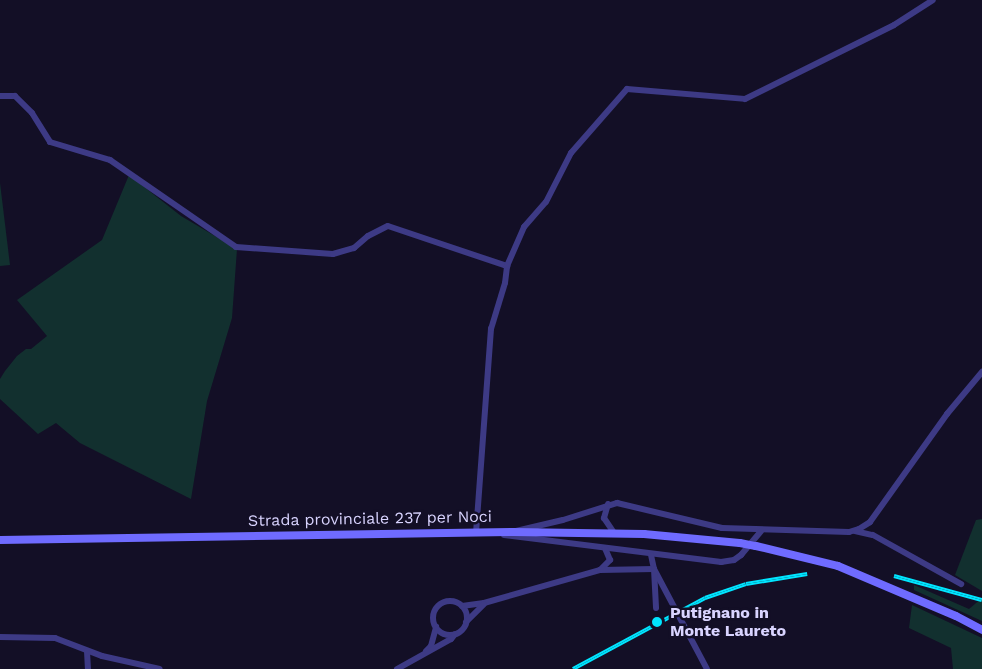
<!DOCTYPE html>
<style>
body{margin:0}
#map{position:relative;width:982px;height:669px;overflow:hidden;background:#130f26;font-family:"Work Sans",sans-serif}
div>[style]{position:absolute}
.green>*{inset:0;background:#12302f}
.street>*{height:6px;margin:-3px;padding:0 3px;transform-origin:3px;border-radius:3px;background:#3d3a85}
.street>.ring{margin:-3px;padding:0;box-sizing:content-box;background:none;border:6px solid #3d3a85;border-radius:50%}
.secondary>*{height:8px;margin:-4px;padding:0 4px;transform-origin:4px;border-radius:4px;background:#6f6bff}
.rail>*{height:4px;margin-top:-2px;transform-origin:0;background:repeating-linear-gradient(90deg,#130f26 0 4.5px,#00e5ff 0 9px);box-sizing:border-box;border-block:2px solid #00e5ff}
.secondary-bridge>*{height:8px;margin:-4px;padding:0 4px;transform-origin:4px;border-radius:4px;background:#6f6bff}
.dots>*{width:16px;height:16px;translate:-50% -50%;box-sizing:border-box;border:3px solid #130f26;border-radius:50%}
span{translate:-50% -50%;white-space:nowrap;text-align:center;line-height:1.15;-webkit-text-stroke:5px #130f26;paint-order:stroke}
.street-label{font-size:16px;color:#d9d4ff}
.poi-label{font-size:16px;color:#d9d4ff;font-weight:700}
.left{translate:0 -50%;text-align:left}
</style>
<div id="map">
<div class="green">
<i style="clip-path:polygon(129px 175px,181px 216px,237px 249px,232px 318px,207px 401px,191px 499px,80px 443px,56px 423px,38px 434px,0 399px,0 379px,5px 371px,17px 356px,26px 349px,31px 349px,47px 336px,17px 300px,102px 240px)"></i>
<i style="clip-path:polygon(0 183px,10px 265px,0 266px)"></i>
<i style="clip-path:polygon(982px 519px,982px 591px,955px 575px,976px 520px)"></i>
<i style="clip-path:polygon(914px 585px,969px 609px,982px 598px,982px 621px,914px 590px)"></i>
<i style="clip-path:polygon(912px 605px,982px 638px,982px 669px,953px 669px,951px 648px,909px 628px)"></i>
</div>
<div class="street">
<i style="left:0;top:96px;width:15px"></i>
<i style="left:15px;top:96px;width:24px;rotate:45deg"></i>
<i style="left:32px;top:113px;width:34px;rotate:58deg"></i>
<i style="left:50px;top:142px;width:63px;rotate:16.7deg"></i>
<i style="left:110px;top:160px;width:153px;rotate:34.6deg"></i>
<i style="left:236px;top:247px;width:97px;rotate:4.1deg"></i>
<i style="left:333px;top:254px;width:22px;rotate:-16deg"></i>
<i style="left:354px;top:248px;width:18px;rotate:-41deg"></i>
<i style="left:368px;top:236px;width:22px;rotate:-27deg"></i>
<i style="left:388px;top:226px;width:126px;rotate:18.6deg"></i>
<i style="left:608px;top:504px;width:15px;rotate:106deg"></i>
<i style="left:604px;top:518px;width:18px;rotate:56deg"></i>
<i style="left:516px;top:531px;width:48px;rotate:-13.2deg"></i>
<i style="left:563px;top:520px;width:57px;rotate:-17.5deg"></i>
<i style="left:617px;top:503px;width:108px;rotate:13.4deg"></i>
<i style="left:722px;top:528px;width:127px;rotate:1.8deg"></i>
<i style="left:849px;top:532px;width:10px;rotate:-17deg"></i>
<i style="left:859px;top:529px;width:13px;rotate:-32deg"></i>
<i style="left:870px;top:522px;width:133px;rotate:-54.5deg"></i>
<i style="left:947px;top:414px;width:55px;rotate:-50.2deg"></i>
<i style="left:855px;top:531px;width:18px;rotate:13deg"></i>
<i style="left:873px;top:535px;width:101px;rotate:29.1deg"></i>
<i style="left:476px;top:533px;width:205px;rotate:-85.8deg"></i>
<i style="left:491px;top:329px;width:48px;rotate:-73.1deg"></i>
<i style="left:505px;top:283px;width:17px;rotate:-83deg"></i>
<i style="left:507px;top:266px;width:43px;rotate:-66.4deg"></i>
<i style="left:524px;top:227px;width:33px;rotate:-49deg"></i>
<i style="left:546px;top:202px;width:55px;rotate:-63deg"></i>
<i style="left:571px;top:153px;width:85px;rotate:-48.8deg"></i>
<i style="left:627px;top:89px;width:118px;rotate:4.8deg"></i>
<i style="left:745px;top:99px;width:166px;rotate:-26.4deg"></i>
<i style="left:894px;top:25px;width:46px;rotate:-32.7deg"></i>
<i style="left:504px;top:535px;width:219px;rotate:7.1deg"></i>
<i style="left:721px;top:562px;width:13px;rotate:-9deg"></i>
<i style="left:734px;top:560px;width:9px;rotate:-36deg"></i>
<i style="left:741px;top:555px;width:31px;rotate:-50deg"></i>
<i style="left:651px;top:555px;width:14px;rotate:78deg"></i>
<i style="left:654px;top:569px;width:113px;rotate:62.1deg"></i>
<i style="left:601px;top:569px;width:13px;rotate:-45deg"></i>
<i style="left:610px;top:560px;width:13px;rotate:-113deg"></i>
<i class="ring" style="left:433px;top:601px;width:28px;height:28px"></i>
<i style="left:462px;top:606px;width:22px;rotate:-8deg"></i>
<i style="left:484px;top:603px;width:121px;rotate:-15.9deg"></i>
<i style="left:600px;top:570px;width:54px;rotate:-1.1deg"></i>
<i style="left:654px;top:569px;width:39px;rotate:87deg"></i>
<i style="left:466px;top:622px;width:25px;rotate:-45deg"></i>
<i style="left:0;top:637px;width:55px;rotate:1deg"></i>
<i style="left:55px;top:638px;width:50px;rotate:21deg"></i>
<i style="left:102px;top:656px;width:59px;rotate:12.6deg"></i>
<i style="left:87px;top:651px;width:18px;rotate:87deg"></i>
<i style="left:426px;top:651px;width:7px;rotate:-45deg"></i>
<i style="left:431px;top:646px;width:20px;rotate:-75deg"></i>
<i style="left:397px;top:669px;width:62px;rotate:-29.1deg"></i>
<i style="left:451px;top:639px;width:6px;rotate:-51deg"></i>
</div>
<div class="secondary">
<i style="left:0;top:540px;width:513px;rotate:-0.89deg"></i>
<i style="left:513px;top:532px;width:131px;rotate:0.9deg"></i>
<i style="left:644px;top:534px;width:96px;rotate:5.4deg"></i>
<i style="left:756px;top:546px;width:84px;rotate:13.7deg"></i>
<i style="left:838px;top:566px;width:128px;rotate:23deg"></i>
<i style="left:956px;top:616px;width:30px;rotate:28deg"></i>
</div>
<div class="rail">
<i style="left:894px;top:576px;width:91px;rotate:15.3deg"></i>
<i style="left:573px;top:669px;width:150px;rotate:-28.3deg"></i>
<i style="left:705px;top:598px;width:43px;rotate:-18.9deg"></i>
<i style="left:746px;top:584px;width:62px;rotate:-9.3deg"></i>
</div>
<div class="secondary-bridge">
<i style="left:740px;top:543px;width:16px;rotate:11deg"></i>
</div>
<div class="dots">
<i style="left:657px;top:622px;background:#00e5ff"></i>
</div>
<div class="street-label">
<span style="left:370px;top:519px;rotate:-1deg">Strada provinciale 237 per Noci</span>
</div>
<div class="poi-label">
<span class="left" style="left:670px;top:622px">Putignano in<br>Monte Laureto</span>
</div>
</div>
